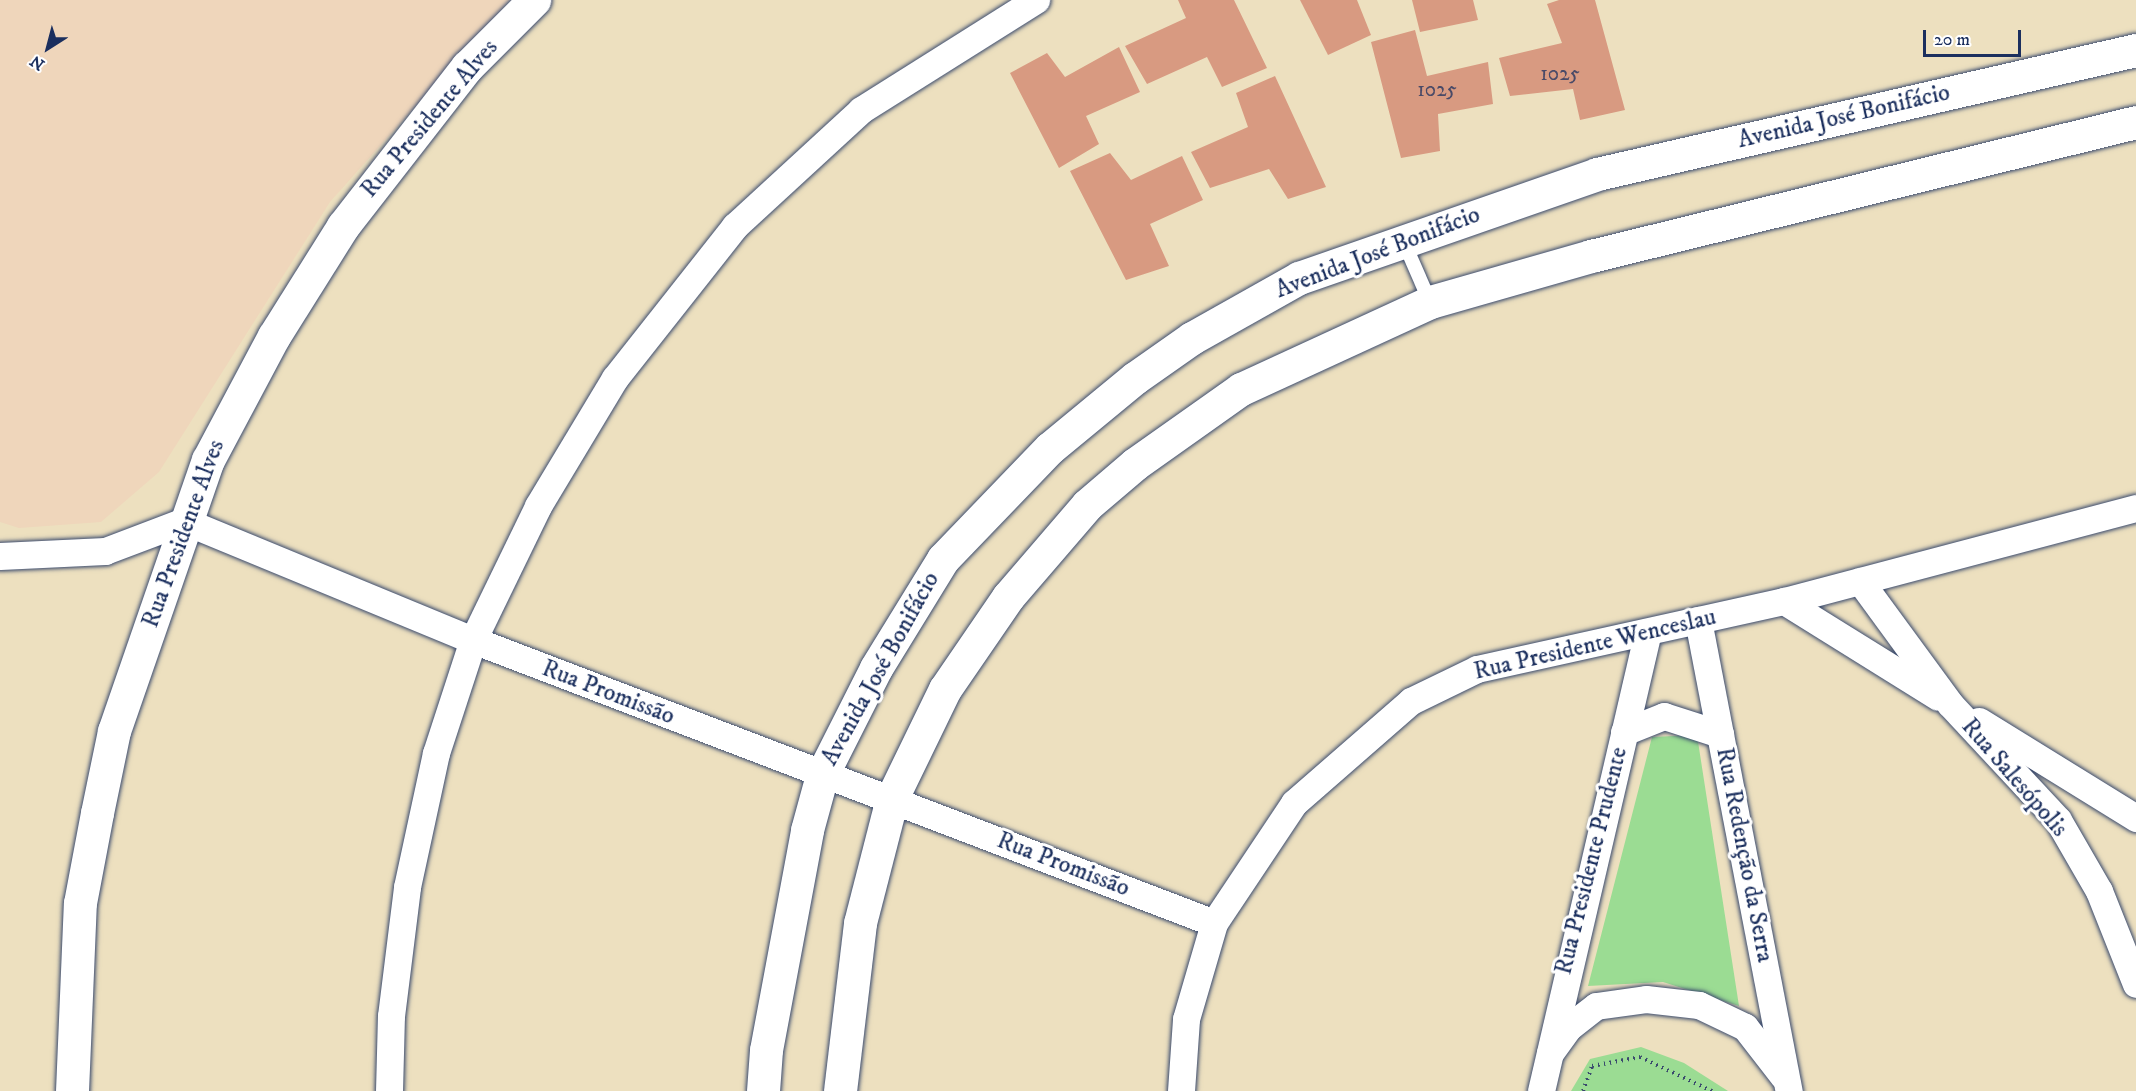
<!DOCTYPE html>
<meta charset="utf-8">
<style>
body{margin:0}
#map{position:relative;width:2136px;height:1091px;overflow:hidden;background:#ede0bf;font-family:"IM FELL DW Pica",serif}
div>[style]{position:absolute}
.built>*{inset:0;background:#efd6bb}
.green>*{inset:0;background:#9bdc93}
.building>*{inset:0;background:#d89a81}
.path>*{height:4px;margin-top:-2px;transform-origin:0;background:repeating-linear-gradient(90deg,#3a4a6d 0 1.5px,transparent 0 6px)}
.roads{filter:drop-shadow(0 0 2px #3a4a6d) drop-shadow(0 0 2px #3a4a6d)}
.service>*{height:14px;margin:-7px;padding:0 7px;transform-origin:7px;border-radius:7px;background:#fff}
.minor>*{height:27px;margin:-13.5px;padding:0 13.5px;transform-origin:13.5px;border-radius:13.5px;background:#fff}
.tertiary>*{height:33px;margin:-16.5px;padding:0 16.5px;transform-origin:16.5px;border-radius:16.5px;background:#fff}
.primary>*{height:33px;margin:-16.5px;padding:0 16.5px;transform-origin:16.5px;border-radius:16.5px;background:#fff}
span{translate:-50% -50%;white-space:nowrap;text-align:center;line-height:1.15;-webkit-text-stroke:6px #fff;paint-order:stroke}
.number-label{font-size:21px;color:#4a4a67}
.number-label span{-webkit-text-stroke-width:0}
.street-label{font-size:24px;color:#1b2f5e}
.north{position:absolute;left:18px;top:18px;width:60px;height:60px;-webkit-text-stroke:4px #fff;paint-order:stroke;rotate:216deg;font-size:16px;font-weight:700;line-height:24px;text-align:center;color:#1b2f5e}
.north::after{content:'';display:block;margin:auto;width:21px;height:27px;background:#1b2f5e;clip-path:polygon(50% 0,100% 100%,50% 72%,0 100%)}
.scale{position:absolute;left:1923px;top:30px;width:98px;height:27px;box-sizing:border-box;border:3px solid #1b2f5e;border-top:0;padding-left:8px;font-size:18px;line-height:21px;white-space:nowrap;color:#1b2f5e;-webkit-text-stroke:4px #fff;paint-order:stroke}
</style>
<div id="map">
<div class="built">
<i style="clip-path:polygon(0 0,510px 0,330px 202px,159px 472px,101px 522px,19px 528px,0 522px)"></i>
</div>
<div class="green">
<i style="clip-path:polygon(1697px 735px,1739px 1006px,1663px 982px,1588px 986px,1652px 737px)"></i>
<i style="clip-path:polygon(1641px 1047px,1684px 1063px,1728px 1091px,1571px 1091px,1590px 1059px)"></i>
</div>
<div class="building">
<i style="clip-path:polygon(1178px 0,1234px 0,1267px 68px,1222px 87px,1207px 57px,1147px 84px,1125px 46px,1186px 18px)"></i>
<i style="clip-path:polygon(1300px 0,1357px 0,1371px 35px,1328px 55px)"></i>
<i style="clip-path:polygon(1412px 0,1473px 0,1478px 20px,1420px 32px)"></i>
<i style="clip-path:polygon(1559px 0,1595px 0,1625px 110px,1580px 120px,1573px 89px,1510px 96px,1499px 58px,1562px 43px,1547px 4px)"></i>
<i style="clip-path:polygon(1415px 30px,1427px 76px,1488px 62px,1493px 104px,1438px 114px,1440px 151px,1401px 158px,1371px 42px)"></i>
<i style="clip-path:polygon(1119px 47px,1140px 92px,1086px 116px,1099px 144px,1059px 168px,1010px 73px,1047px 53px,1065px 77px)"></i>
<i style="clip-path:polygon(1275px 76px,1326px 187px,1288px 199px,1269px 169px,1210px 188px,1191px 152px,1248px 127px,1236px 93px)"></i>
<i style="clip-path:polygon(1110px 153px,1131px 180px,1182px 156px,1203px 200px,1150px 224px,1169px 266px,1126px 280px,1070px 171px)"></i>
</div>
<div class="path">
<i style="left:1583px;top:1091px;width:27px;rotate:-70deg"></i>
<i style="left:1592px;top:1066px;width:49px;rotate:-10.6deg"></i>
<i style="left:1640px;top:1057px;width:80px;rotate:25.3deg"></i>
</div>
<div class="roads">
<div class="service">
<i style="left:1403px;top:240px;width:68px;rotate:66.5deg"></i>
</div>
<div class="minor">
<i style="left:0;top:556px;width:105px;rotate:-2.7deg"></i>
<i style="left:105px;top:551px;width:85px;rotate:-20.8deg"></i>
<i style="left:184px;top:521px;width:313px;rotate:22.4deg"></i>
<i style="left:473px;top:640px;width:793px;rotate:20.9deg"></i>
<i style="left:1860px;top:581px;width:152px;rotate:53.8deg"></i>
<i style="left:1950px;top:704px;width:158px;rotate:47deg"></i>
<i style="left:2058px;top:820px;width:82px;rotate:60deg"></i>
<i style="left:2099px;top:891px;width:100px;rotate:68.3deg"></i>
<i style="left:1784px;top:601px;width:181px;rotate:31.9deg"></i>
<i style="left:1698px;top:620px;width:480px;rotate:79.1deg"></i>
<i style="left:1979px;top:721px;width:185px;rotate:31.7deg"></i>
<i style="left:1624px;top:732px;width:43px;rotate:-21.8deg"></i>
<i style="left:1664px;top:716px;width:59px;rotate:17.8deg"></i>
<i style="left:1550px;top:1053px;width:32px;rotate:-54deg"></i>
<i style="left:1569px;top:1027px;width:34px;rotate:-38deg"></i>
<i style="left:1596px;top:1006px;width:50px;rotate:-8deg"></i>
<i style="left:1646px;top:999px;width:53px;rotate:6.5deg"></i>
<i style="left:1699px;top:1005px;width:51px;rotate:25.6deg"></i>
<i style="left:1745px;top:1027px;width:62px;rotate:52.2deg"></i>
<i style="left:389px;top:1091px;width:75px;rotate:-88.5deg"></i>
<i style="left:391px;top:1016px;width:130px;rotate:-82.9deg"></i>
<i style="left:407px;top:887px;width:137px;rotate:-77.8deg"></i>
<i style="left:436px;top:753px;width:119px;rotate:-71.9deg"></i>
<i style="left:473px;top:640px;width:149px;rotate:-64.1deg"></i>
<i style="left:538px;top:506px;width:149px;rotate:-59deg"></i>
<i style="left:615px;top:378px;width:194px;rotate:-51.7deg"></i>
<i style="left:735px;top:226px;width:171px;rotate:-42.6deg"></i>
<i style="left:861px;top:110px;width:207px;rotate:-32.2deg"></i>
<i style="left:1181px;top:1091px;width:72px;rotate:-86deg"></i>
<i style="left:1186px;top:1019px;width:100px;rotate:-73.7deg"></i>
<i style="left:1214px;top:923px;width:144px;rotate:-56.3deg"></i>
<i style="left:1294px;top:803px;width:155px;rotate:-41.1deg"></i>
<i style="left:1411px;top:701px;width:73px;rotate:-25.9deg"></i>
<i style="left:1477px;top:669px;width:314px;rotate:-12.5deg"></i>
<i style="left:1784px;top:601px;width:364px;rotate:-14.8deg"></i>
<i style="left:1541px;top:1091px;width:471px;rotate:-76.9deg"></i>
</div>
<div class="tertiary">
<i style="left:72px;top:1091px;width:188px;rotate:-87.6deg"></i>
<i style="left:80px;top:903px;width:92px;rotate:-79.3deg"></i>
<i style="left:97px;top:813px;width:84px;rotate:-78.3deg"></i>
<i style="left:114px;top:731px;width:287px;rotate:-70.9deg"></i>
<i style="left:208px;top:460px;width:140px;rotate:-62deg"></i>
<i style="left:274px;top:336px;width:130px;rotate:-57.9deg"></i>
<i style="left:343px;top:226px;width:202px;rotate:-52.1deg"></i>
<i style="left:467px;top:67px;width:95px;rotate:-45deg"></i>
</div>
<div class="primary">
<i style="left:763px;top:1091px;width:41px;rotate:-85.8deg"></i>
<i style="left:766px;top:1050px;width:224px;rotate:-79.4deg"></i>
<i style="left:807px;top:830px;width:57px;rotate:-74.7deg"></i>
<i style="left:822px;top:775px;width:120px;rotate:-63.2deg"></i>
<i style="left:876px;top:668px;width:128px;rotate:-58.4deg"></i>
<i style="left:943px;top:559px;width:154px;rotate:-46.1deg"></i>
<i style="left:1050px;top:448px;width:110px;rotate:-39.5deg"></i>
<i style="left:1135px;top:378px;width:70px;rotate:-35.1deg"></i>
<i style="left:1192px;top:338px;width:123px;rotate:-29.3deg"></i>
<i style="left:1299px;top:278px;width:316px;rotate:-19.2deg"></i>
<i style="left:1597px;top:174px;width:553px;rotate:-12.96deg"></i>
<i style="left:840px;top:1091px;width:169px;rotate:-83.2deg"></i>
<i style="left:860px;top:923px;width:129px;rotate:-75.6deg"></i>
<i style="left:892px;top:798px;width:121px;rotate:-64.1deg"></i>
<i style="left:945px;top:689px;width:112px;rotate:-55.6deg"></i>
<i style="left:1008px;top:597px;width:121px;rotate:-49.3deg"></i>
<i style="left:1087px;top:505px;width:63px;rotate:-40.5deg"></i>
<i style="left:1135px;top:464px;width:130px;rotate:-35.3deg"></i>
<i style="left:1241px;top:389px;width:208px;rotate:-24.7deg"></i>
<i style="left:1430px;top:302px;width:167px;rotate:-15.9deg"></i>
<i style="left:1591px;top:256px;width:561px;rotate:-13.81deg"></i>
</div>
</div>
<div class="number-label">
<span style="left:1560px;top:74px">1025</span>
<span style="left:1437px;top:90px">1025</span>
</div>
<div class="street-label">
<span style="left:1844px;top:117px;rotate:-13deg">Avenida José Bonifácio</span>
<span style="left:430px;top:119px;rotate:-50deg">Rua Presidente Alves</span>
<span style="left:1378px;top:253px;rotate:-21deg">Avenida José Bonifácio</span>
<span style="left:184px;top:534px;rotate:-70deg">Rua Presidente Alves</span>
<span style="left:1595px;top:645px;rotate:-13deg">Rua Presidente Wenceslau</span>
<span style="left:881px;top:669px;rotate:-61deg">Avenida José Bonifácio</span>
<span style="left:608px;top:693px;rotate:21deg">Rua Promissão</span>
<span style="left:2014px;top:778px;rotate:49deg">Rua Salesópolis</span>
<span style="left:1744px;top:855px;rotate:79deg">Rua Redenção da Serra</span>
<span style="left:1592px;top:861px;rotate:-76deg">Rua Presidente Prudente</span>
<span style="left:1063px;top:865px;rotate:21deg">Rua Promissão</span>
</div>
<div class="north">N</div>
<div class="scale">20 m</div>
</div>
